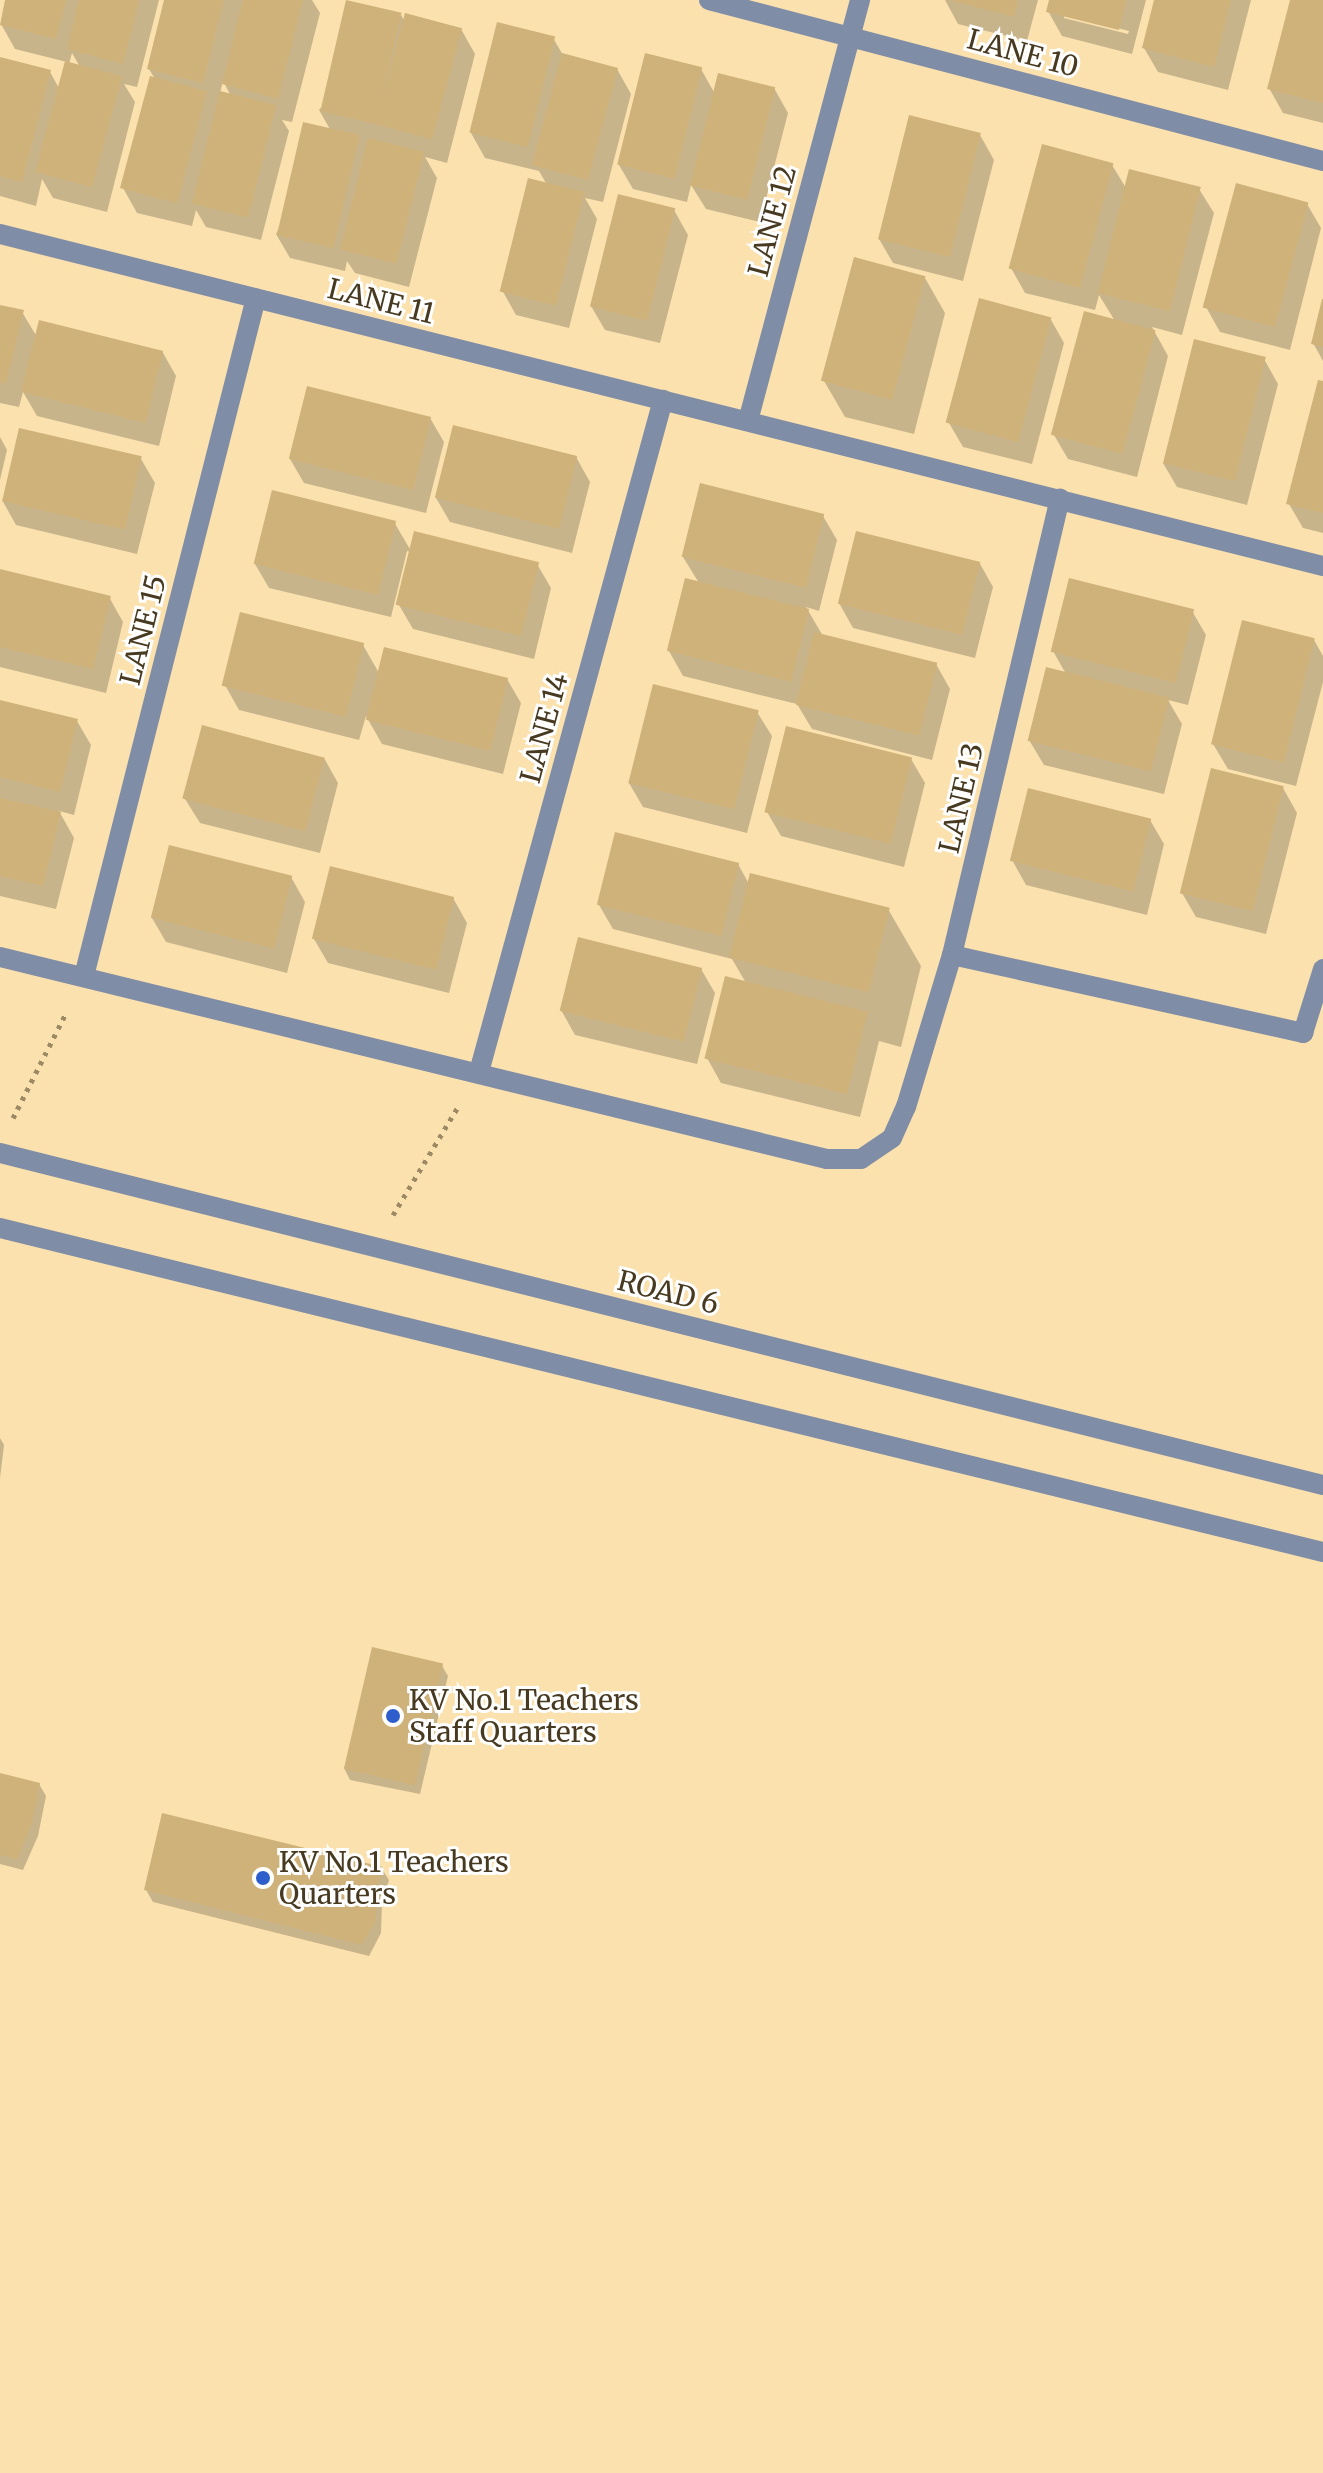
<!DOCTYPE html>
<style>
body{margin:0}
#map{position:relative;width:1323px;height:2473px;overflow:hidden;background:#fbe1ae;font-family:Merriweather,serif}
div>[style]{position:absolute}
.shadow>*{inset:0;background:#0003}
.building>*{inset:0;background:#cfb279;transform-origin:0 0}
.path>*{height:5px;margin-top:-2.5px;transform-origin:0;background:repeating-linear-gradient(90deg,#9d8a64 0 4px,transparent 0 10px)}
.minor>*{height:20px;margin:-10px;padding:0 10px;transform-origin:10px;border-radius:10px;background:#808da6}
.dots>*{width:22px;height:22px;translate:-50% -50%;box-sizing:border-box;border:4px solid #fff;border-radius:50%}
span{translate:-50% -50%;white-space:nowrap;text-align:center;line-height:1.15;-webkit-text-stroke:6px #fff;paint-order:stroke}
.street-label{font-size:28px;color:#473a20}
.poi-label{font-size:28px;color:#473a20}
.left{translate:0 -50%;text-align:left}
</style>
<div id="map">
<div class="shadow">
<i style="clip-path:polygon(evenodd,7px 0,159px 0,137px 87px,124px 84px,135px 102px,107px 212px,53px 198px,42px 179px,36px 206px,0 196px,0 59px,50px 72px,60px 90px,67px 62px,15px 49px,1px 24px,7px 0,72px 53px,80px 67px,69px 64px,72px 53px)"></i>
<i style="clip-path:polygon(evenodd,166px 0,312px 0,320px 13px,292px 122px,282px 120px,289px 131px,261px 240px,206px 227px,196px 210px,192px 226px,137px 213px,123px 188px,155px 79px,149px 69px,166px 0,223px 81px,231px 96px,220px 93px,223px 81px)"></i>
<i style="clip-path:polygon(945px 0,1038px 0,1027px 41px,958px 24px)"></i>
<i style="clip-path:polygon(evenodd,1051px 0,1146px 0,1132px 54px,1062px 36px,1048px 11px,1051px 0,1064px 14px,1129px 31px,1128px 34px,1064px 18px,1064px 14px)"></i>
<i style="clip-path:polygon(1156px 0,1251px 0,1228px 90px,1158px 72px,1144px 48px)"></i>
<i style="clip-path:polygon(1292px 0,1323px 0,1323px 123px,1283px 113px,1269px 88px)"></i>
<i style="clip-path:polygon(401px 15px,405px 22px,461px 29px,475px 54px,447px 163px,425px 157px,437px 178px,409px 287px,355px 273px,347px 261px,345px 271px,290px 258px,276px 234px,331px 131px,319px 110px)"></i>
<i style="clip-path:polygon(553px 38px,563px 55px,617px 69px,631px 94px,603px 202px,585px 198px,597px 219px,569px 328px,516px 315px,502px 290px,547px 185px,539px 171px,485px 158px,471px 133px)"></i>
<i style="clip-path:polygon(701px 69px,715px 94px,774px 88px,788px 113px,760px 222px,706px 209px,691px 185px,687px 202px,633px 189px,619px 165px)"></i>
<i style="clip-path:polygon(980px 135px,994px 160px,963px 281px,893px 263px,879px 239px)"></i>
<i style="clip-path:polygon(1112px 165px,1126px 188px,1199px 189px,1214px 213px,1182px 335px,1152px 327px,1168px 356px,1137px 477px,1068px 459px,1054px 435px,1115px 321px,1099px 295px,1095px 310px,1025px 293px,1011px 268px)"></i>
<i style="clip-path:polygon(1307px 204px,1321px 228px,1290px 350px,1220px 332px,1206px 307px)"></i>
<i style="clip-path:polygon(674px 210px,688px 235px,660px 343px,605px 330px,591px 306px)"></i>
<i style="clip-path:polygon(925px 278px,945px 313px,914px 434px,845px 417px,824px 381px)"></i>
<i style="clip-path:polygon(1323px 303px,1323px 361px,1313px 343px)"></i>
<i style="clip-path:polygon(0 307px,22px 312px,37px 337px,162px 351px,176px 376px,159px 446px,37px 416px,23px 392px,19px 407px,0 403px)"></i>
<i style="clip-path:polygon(1050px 318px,1064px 343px,1032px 464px,963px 447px,949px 423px)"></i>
<i style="clip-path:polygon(1264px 359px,1278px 384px,1247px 505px,1177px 487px,1163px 463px)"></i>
<i style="clip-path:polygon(1323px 383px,1323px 533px,1303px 528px,1289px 504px)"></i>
<i style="clip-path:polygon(430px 418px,444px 442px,426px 513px,304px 483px,290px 459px)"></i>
<i style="clip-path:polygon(0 437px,7px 450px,0 480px)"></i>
<i style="clip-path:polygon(576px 457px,590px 482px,572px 553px,450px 522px,436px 498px)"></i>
<i style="clip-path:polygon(141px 459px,155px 483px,137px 554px,16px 525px,2px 500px)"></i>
<i style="clip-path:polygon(823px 516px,837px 540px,819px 611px,806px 607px,823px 636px,936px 664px,950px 689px,932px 760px,812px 729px,797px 704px,683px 676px,669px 651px,699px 583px,683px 557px)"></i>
<i style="clip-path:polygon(394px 522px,411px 551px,537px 564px,551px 588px,534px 659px,413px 629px,399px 605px,411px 552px,407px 551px,391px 617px,269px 588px,255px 564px)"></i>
<i style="clip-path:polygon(979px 562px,993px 587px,975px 658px,853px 628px,839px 603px)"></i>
<i style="clip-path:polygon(0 571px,109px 597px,123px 622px,106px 693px,0 667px)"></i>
<i style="clip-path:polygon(1192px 611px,1206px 635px,1188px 705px,1168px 700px,1182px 724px,1164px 794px,1044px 765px,1029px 740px,1066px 674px,1053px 651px)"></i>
<i style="clip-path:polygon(1314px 640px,1323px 656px,1323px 682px,1296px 786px,1228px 769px,1213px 744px)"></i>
<i style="clip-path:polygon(363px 645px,379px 673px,507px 679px,521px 703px,503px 774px,382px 744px,366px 716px,359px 740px,239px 710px,225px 685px)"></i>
<i style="clip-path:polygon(0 702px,77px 721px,91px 745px,74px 815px,59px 811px,74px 838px,56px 909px,0 896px)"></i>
<i style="clip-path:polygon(757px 712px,772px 736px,747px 833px,643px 807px,629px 783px)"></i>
<i style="clip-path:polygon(324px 758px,338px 783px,320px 853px,200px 823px,185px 799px)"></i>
<i style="clip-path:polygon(911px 759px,925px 783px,904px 867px,781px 836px,767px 812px)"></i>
<i style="clip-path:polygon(1283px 788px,1297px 813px,1266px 934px,1196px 917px,1182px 893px)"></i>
<i style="clip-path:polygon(1150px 820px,1164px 844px,1147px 915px,1026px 885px,1012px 860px)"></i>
<i style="clip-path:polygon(738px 864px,749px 884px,888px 909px,921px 966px,901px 1047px,879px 1041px,860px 1117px,721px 1083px,707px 1058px,746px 983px,732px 959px,613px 929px,599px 905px)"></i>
<i style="clip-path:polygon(291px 877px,305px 902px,287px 973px,166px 942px,152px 918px)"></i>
<i style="clip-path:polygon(453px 898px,467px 923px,449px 993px,328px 963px,314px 939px)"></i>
<i style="clip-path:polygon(701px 969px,715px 993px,697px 1064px,575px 1035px,561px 1010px)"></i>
<i style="clip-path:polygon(0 1438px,4px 1445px,0 1478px)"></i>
<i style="clip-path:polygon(441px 1664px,448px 1676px,420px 1794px,350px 1780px,344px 1768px)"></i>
<i style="clip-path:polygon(0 1775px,39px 1784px,46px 1796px,38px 1836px,23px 1870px,0 1864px)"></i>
<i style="clip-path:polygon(382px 1869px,389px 1880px,382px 1904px,381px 1933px,369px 1956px,153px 1902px,146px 1890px)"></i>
</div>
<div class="building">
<i style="clip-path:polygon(5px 0,66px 0,56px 39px,0 25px)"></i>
<i style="clip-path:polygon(79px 0,139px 0,123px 64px,67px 49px)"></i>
<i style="clip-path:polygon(164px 0,224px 0,203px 83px,147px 69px)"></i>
<i style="clip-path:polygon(243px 0,303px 0,278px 99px,222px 84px)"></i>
<i style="left:346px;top:0;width:57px;height:114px;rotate:13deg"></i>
<i style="clip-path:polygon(949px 0,1018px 0,1014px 17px)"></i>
<i style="clip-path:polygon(1049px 0,1126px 0,1119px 30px,1046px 12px)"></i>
<i style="clip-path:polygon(1154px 0,1231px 0,1214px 67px,1142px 48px)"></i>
<i style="clip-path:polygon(1290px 0,1323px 0,1323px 103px,1267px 89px)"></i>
<i style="left:405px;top:13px;width:59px;height:115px;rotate:15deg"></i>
<i style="left:497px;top:22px;width:60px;height:114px;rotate:14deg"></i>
<i style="left:562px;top:53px;width:58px;height:116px;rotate:15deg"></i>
<i style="left:645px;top:53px;width:59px;height:115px;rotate:14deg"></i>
<i style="clip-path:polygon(0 57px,51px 70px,22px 182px,0 176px)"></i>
<i style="left:65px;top:61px;width:59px;height:115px;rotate:15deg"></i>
<i style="left:718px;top:73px;width:59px;height:116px;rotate:14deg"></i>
<i style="left:150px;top:76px;width:59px;height:116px;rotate:15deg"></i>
<i style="left:220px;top:91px;width:58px;height:116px;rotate:14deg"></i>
<i style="left:909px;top:115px;width:74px;height:128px;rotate:14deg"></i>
<i style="left:303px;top:122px;width:58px;height:116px;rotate:13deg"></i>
<i style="left:368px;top:138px;width:58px;height:115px;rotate:14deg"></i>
<i style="left:1042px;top:144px;width:74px;height:129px;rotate:15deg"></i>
<i style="left:1129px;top:169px;width:74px;height:128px;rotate:14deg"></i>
<i style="left:528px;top:178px;width:58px;height:117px;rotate:14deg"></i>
<i style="left:1236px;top:183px;width:75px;height:129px;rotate:15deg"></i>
<i style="left:618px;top:194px;width:59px;height:116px;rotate:14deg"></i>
<i style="left:854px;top:257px;width:74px;height:128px;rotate:15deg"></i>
<i style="left:979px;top:298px;width:75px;height:129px;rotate:15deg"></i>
<i style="clip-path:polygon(1322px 299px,1323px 299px,1323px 347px,1311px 344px)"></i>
<i style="clip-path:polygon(0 305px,24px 310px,6px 384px,0 382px)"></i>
<i style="left:1084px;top:311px;width:74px;height:128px;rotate:15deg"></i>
<i style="left:39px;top:320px;width:128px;height:74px;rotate:14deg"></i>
<i style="left:1194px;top:339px;width:74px;height:128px;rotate:14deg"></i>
<i style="clip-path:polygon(1318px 380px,1323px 381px,1323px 513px,1286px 504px)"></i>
<i style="left:307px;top:386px;width:128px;height:75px;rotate:14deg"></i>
<i style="left:453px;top:425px;width:128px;height:75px;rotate:14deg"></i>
<i style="left:19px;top:428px;width:126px;height:75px;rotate:13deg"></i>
<i style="left:700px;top:483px;width:128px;height:76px;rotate:14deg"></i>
<i style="left:272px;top:490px;width:128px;height:76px;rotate:14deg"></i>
<i style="left:414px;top:531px;width:129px;height:76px;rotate:14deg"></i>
<i style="left:856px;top:531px;width:128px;height:75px;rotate:14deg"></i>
<i style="clip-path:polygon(0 569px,111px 596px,93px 669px,0 647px)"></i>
<i style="left:685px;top:578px;width:128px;height:75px;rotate:14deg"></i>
<i style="left:1069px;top:578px;width:129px;height:76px;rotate:14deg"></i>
<i style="left:240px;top:612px;width:128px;height:76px;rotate:14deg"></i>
<i style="left:1242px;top:620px;width:75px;height:128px;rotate:14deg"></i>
<i style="left:814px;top:632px;width:127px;height:75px;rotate:14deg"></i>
<i style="left:384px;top:647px;width:128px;height:75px;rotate:14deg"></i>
<i style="left:1046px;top:667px;width:127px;height:76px;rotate:14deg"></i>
<i style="left:653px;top:684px;width:109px;height:102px;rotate:14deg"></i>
<i style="clip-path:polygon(0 700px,78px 719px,60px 792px,0 777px)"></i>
<i style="left:202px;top:725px;width:127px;height:76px;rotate:15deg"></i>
<i style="left:786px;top:726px;width:130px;height:89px;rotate:14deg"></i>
<i style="left:1211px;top:768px;width:75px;height:129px;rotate:14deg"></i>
<i style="left:1028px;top:788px;width:127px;height:75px;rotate:14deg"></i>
<i style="clip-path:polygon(0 798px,61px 812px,43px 886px,0 876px)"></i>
<i style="left:615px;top:832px;width:128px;height:75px;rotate:14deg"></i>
<i style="left:169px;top:845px;width:127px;height:75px;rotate:14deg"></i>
<i style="left:330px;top:866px;width:128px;height:75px;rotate:14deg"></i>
<i style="left:750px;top:873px;width:144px;height:87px;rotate:14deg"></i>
<i style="left:578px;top:937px;width:128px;height:76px;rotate:14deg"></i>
<i style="left:725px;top:976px;width:147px;height:85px;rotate:14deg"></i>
<i style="left:372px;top:1647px;width:73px;height:125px;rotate:13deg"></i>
<i style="clip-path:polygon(0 1773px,40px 1783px,32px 1823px,17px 1859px,0 1855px)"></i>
<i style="clip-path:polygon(162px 1813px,383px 1867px,376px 1891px,376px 1920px,362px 1945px,144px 1890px)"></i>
</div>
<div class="path">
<i style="left:13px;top:1118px;width:118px;rotate:-63.2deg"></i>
<i style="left:393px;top:1215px;width:126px;rotate:-59deg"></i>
</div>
<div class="minor">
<i style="left:709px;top:0;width:635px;rotate:14.69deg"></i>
<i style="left:0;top:234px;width:1364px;rotate:14.09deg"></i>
<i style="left:748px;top:421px;width:436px;rotate:-75.1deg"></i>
<i style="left:952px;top:955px;width:360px;rotate:12.5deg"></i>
<i style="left:1303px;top:1033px;width:67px;rotate:-72.6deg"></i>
<i style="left:0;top:957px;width:851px;rotate:13.73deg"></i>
<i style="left:827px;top:1159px;width:34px"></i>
<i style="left:861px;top:1159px;width:37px;rotate:-34deg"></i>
<i style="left:892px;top:1138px;width:34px;rotate:-66deg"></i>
<i style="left:906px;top:1107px;width:159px;rotate:-73.2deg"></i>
<i style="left:952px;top:955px;width:469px;rotate:-76.7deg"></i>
<i style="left:84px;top:976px;width:699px;rotate:-75.77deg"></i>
<i style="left:479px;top:1072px;width:697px;rotate:-74.69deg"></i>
<i style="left:0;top:1153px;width:1364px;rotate:14.09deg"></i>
<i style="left:0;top:1228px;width:1362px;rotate:13.76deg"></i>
</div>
<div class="dots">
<i style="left:393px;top:1716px;background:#2d5ecc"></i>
<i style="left:263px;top:1878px;background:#2d5ecc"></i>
</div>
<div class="street-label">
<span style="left:1023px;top:53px;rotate:15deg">LANE 10</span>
<span style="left:772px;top:221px;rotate:-75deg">LANE 12</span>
<span style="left:381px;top:301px;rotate:14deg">LANE 11</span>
<span style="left:143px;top:630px;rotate:-76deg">LANE 15</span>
<span style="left:544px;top:728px;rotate:-75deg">LANE 14</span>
<span style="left:961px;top:798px;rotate:-77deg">LANE 13</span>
<span style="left:668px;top:1292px;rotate:14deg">ROAD 6</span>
</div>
<div class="poi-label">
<span class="left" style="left:409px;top:1716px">KV No.1 Teachers<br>Staff Quarters</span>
<span class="left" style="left:279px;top:1878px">KV No.1 Teachers<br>Quarters</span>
</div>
</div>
